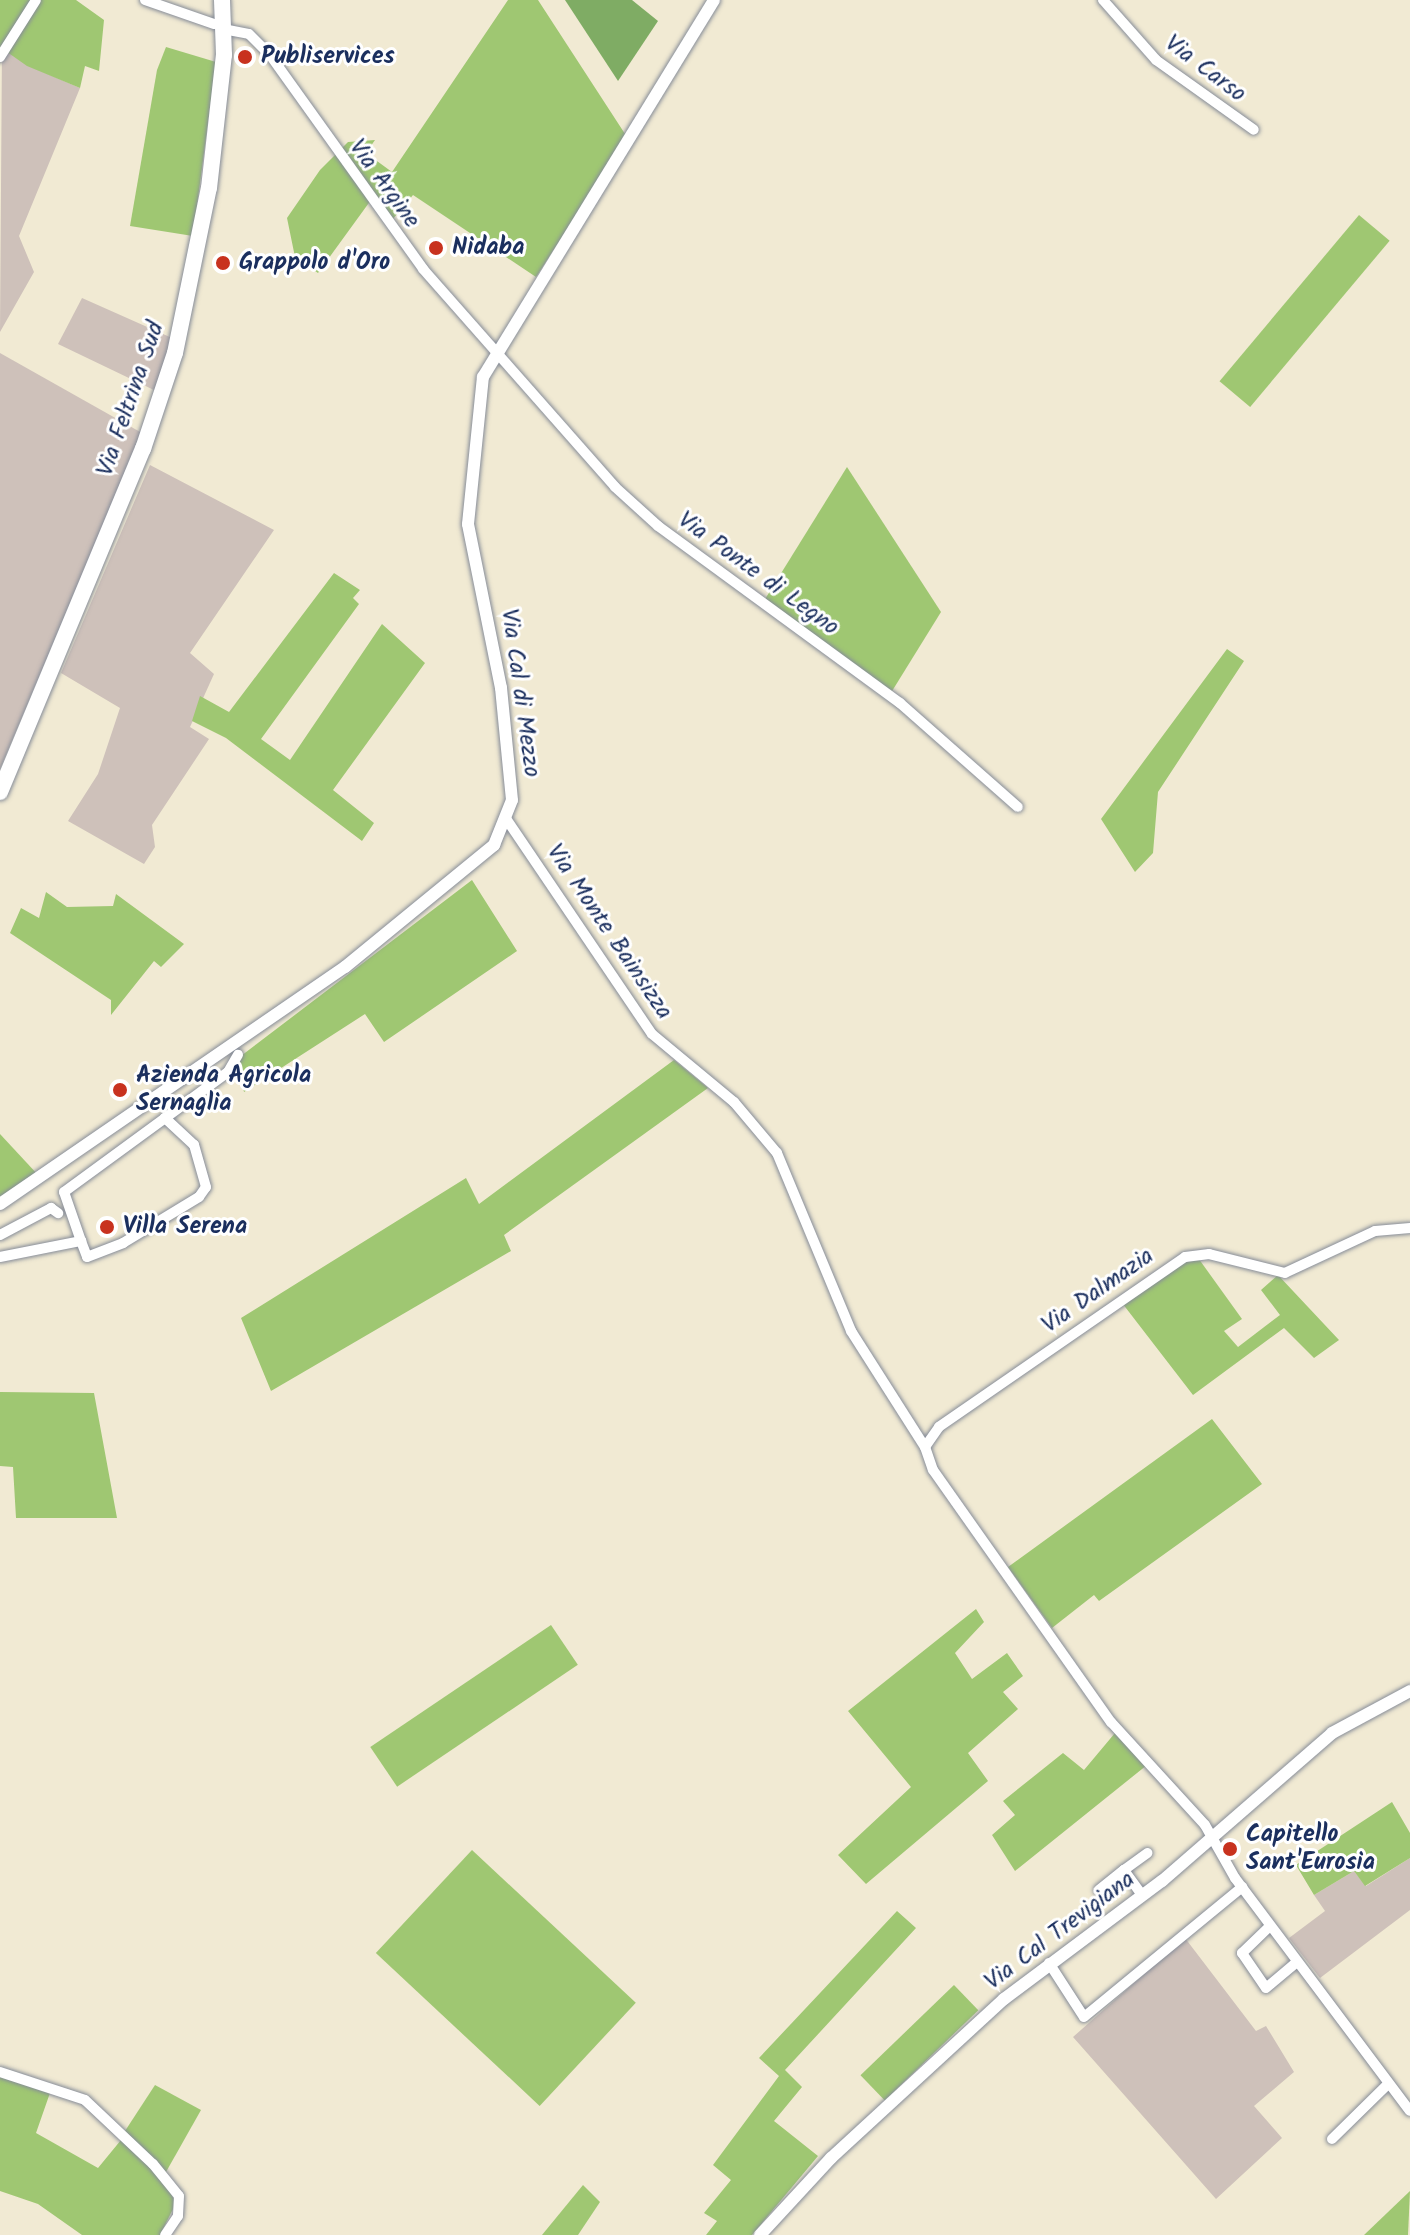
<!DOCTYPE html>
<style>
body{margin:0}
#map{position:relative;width:1410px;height:2235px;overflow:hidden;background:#f1ead3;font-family:Kalam,sans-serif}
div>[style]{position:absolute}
.industrial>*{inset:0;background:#cec1ba}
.green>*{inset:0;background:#9fc772;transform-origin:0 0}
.forest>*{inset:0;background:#7fac64}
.roads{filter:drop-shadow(0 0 2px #868c98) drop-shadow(0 0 2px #868c98)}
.minor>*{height:10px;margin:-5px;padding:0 5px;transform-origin:5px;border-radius:5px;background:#fff}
.tertiary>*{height:12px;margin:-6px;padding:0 6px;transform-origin:6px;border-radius:6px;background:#fff}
.primary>*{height:16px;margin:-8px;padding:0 8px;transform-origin:8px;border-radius:8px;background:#fff}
.dots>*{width:22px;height:22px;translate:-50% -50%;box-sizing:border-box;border:4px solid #fff;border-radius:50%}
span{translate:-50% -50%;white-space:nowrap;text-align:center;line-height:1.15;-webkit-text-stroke:6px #fff;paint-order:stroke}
.poi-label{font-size:24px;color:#1b2f5e;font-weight:700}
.left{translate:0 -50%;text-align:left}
.street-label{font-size:24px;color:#1b2f5e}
</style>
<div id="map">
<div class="industrial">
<i style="clip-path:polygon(2px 44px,27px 65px,80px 88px,19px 236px,34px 272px,0 332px)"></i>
<i style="clip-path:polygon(82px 298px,172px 338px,156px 391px,58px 344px)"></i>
<i style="clip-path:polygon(0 353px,142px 433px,0 769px)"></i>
<i style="clip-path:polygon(150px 465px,274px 530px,190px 653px,214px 674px,190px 727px,209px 739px,152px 825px,155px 847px,144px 864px,68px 821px,98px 774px,120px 708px,61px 673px)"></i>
<i style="clip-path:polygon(1410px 1858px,1410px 1910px,1320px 1978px,1289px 1938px,1325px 1911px,1314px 1895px,1354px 1871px,1366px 1886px)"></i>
<i style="clip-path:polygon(1185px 1938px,1256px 2031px,1266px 2026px,1294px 2072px,1254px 2106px,1282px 2138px,1216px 2199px,1073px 2037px)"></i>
</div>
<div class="green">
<i style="clip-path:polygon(0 0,76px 0,104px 20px,99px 71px,85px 66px,80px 88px,27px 66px,0 47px)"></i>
<i style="clip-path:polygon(508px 0,538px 0,627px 137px,536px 277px,413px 195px,387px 226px,371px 200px,318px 273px,295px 257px,287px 218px,320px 170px,348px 142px,375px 140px,366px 153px,392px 172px)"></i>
<i style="clip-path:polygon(166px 47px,216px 62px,193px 236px,130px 226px,157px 70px)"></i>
<i style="left:1359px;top:215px;width:40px;height:217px;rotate:40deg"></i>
<i style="clip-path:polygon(847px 467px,941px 612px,889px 696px,762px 604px)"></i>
<i style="clip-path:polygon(334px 573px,360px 590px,353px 598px,359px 604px,261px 739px,290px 760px,382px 624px,425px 663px,333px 790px,374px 823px,362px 841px,226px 738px,192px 721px,200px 696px,229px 712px)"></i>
<i style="clip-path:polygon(1227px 649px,1244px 661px,1158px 792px,1153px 853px,1135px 872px,1101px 819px)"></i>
<i style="clip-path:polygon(472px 880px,517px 951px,384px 1042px,365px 1014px,244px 1092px,237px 1059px)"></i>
<i style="clip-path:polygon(46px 892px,67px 907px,113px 906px,116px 894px,184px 944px,161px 967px,154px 961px,111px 1015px,111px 1000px,10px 933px,21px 908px,39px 918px)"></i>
<i style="clip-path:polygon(674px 1060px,708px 1088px,504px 1235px,511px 1251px,271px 1391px,241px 1318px,466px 1178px,479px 1204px)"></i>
<i style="clip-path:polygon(0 1134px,39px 1176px,0 1201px)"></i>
<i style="clip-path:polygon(1196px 1255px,1242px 1319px,1224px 1331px,1238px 1347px,1280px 1315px,1261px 1290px,1278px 1275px,1339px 1340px,1314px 1358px,1284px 1328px,1193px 1395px,1119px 1299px)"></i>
<i style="clip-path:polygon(0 1392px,94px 1393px,117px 1518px,16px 1518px,13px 1467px,0 1466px)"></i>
<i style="clip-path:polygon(1212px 1419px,1262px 1484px,1099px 1601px,1094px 1595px,1052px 1628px,1008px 1567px)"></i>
<i style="clip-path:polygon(976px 1609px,984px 1622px,955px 1653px,972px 1679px,1007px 1653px,1023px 1676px,1003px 1692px,1018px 1709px,968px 1753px,988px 1781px,866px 1884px,838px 1855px,911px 1787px,848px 1711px)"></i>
<i style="left:551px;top:1625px;width:48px;height:218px;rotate:56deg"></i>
<i style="clip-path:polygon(1115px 1733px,1147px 1765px,1015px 1871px,992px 1835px,1015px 1815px,1003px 1801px,1063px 1753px,1084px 1770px)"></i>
<i style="clip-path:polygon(1392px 1802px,1410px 1833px,1410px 1858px,1365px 1886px,1354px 1871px,1314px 1895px,1296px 1865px)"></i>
<i style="left:472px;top:1850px;width:224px;height:141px;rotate:43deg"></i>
<i style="clip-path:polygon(897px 1911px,916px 1928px,785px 2070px,802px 2087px,774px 2121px,818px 2156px,752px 2235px,706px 2235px,717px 2221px,704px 2213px,731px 2180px,713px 2165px,779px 2076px,759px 2058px)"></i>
<i style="left:954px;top:1985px;width:35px;height:130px;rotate:46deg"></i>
<i style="clip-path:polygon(0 2076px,51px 2090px,36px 2133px,98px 2168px,121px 2140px,164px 2181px,176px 2203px,160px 2235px,82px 2235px,38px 2204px,0 2191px)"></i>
<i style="clip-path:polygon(155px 2085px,201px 2110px,166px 2172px,125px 2131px)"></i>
<i style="clip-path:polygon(583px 2185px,600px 2202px,578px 2235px,542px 2235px)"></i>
<i style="clip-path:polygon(1410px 2191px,1408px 2235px,1364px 2235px)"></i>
</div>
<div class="forest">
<i style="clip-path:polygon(565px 0,632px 0,658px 21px,618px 81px)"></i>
</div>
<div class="roads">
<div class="minor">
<i style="left:145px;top:0;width:73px;rotate:19.2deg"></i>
<i style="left:1103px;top:0;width:80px;rotate:48.5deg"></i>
<i style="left:1156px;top:60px;width:120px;rotate:35.5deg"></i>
<i style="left:223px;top:29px;width:26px;rotate:11deg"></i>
<i style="left:249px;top:34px;width:30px;rotate:45deg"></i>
<i style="left:270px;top:55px;width:263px;rotate:54.4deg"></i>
<i style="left:423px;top:269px;width:290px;rotate:48.6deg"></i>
<i style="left:615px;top:487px;width:58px;rotate:42.2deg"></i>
<i style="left:658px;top:526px;width:300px;rotate:36.2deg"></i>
<i style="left:900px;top:703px;width:157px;rotate:41.4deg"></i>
<i style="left:0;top:57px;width:67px;rotate:-57.7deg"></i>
<i style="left:507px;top:820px;width:258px;rotate:55.9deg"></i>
<i style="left:652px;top:1034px;width:107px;rotate:39.7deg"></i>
<i style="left:734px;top:1102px;width:67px;rotate:49.9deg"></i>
<i style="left:777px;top:1153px;width:193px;rotate:67.4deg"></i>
<i style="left:851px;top:1331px;width:138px;rotate:57.5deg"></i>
<i style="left:1410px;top:1228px;width:35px;rotate:175deg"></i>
<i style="left:1375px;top:1231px;width:99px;rotate:155deg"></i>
<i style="left:1285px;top:1273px;width:78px;rotate:-166deg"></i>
<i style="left:1209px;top:1254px;width:24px;rotate:173deg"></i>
<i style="left:1185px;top:1257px;width:299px;rotate:145.4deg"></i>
<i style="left:939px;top:1427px;width:24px;rotate:125deg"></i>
<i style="left:925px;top:1447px;width:24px;rotate:71deg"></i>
<i style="left:933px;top:1470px;width:309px;rotate:54.8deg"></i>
<i style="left:1111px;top:1722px;width:139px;rotate:47.6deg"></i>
<i style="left:1205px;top:1825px;width:61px;rotate:60.5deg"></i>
<i style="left:1235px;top:1878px;width:291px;rotate:53.1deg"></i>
<i style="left:0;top:1235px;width:58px;rotate:-27.9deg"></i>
<i style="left:51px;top:1208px;width:9px;rotate:36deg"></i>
<i style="left:81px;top:1241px;width:17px;rotate:69deg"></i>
<i style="left:87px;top:1257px;width:39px;rotate:-21deg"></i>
<i style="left:123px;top:1243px;width:89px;rotate:-31.2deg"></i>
<i style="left:199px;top:1197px;width:12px;rotate:-55deg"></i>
<i style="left:206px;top:1187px;width:44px;rotate:-105.9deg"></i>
<i style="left:194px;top:1145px;width:40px;rotate:-137deg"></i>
<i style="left:0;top:1257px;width:83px;rotate:-11.2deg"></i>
<i style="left:81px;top:1241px;width:52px;rotate:-109.1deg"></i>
<i style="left:64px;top:1192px;width:203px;rotate:-36.2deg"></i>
<i style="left:228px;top:1072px;width:20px;rotate:-60deg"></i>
<i style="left:1099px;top:1890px;width:32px;rotate:-39deg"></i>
<i style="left:1142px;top:1895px;width:31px;rotate:-126deg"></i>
<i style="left:1124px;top:1870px;width:29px;rotate:-36deg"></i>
<i style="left:1270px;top:1926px;width:39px;rotate:136deg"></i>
<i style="left:1242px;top:1953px;width:42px;rotate:55.6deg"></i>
<i style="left:1266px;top:1988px;width:39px;rotate:-40deg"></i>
<i style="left:1049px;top:1963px;width:64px;rotate:57.1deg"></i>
<i style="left:1084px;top:2017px;width:205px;rotate:-39.4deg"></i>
<i style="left:0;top:2072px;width:89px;rotate:18.2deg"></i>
<i style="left:85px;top:2100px;width:93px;rotate:43.3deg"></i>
<i style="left:153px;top:2164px;width:41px;rotate:50.9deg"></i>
<i style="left:179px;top:2196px;width:20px;rotate:93deg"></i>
<i style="left:178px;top:2216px;width:23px;rotate:124deg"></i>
<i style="left:1332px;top:2139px;width:78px;rotate:-44.5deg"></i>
</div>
<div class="tertiary">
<i style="left:0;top:1204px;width:419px;rotate:-34.5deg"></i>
<i style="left:345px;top:967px;width:193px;rotate:-39.3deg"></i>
<i style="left:494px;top:845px;width:48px;rotate:-68.2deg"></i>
<i style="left:512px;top:800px;width:113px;rotate:-95.6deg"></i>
<i style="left:501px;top:688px;width:167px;rotate:-101.4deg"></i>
<i style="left:468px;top:524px;width:148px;rotate:-84.2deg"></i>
<i style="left:483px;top:377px;width:442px;rotate:-58.5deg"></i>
<i style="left:760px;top:2235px;width:105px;rotate:-47.3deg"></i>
<i style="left:831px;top:2158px;width:235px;rotate:-42.6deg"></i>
<i style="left:1004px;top:1999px;width:197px;rotate:-36.8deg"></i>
<i style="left:1162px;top:1881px;width:225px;rotate:-41deg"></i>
<i style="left:1332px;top:1733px;width:89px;rotate:-28.3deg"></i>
</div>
<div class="primary">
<i style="left:0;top:792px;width:372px;rotate:-67.4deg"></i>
<i style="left:143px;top:449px;width:101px;rotate:-71.6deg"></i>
<i style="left:175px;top:353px;width:168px;rotate:-78.4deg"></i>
<i style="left:209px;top:188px;width:134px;rotate:-83.6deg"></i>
<i style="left:224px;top:55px;width:55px;rotate:-92.1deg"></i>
</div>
</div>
<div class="dots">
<i style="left:245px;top:57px;background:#c8321e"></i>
<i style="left:436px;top:248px;background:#c8321e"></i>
<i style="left:223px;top:263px;background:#c8321e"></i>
<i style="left:120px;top:1090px;background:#c8321e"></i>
<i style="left:107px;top:1227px;background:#c8321e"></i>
<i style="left:1230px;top:1849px;background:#c8321e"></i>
</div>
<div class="poi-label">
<span class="left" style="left:261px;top:57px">Publiservices</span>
<span class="left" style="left:452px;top:248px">Nidaba</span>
<span class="left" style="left:239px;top:263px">Grappolo d'Oro</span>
<span class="left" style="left:136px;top:1090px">Azienda Agricola<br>Sernaglia</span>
<span class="left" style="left:123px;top:1227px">Villa Serena</span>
<span class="left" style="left:1246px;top:1849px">Capitello<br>Sant'Eurosia</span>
</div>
<div class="street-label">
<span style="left:1205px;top:69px;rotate:37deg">Via Carso</span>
<span style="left:384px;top:184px;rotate:54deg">Via Argine</span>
<span style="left:131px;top:399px;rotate:-71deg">Via Feltrina Sud</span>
<span style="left:758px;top:574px;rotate:36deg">Via Ponte di Legno</span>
<span style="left:520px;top:693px;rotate:82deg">Via Cal di Mezzo</span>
<span style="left:609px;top:932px;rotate:56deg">Via Monte Bainsizza</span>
<span style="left:1098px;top:1291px;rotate:-35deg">Via Dalmazia</span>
<span style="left:1060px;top:1931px;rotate:-37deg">Via Cal Trevigiana</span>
</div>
</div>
